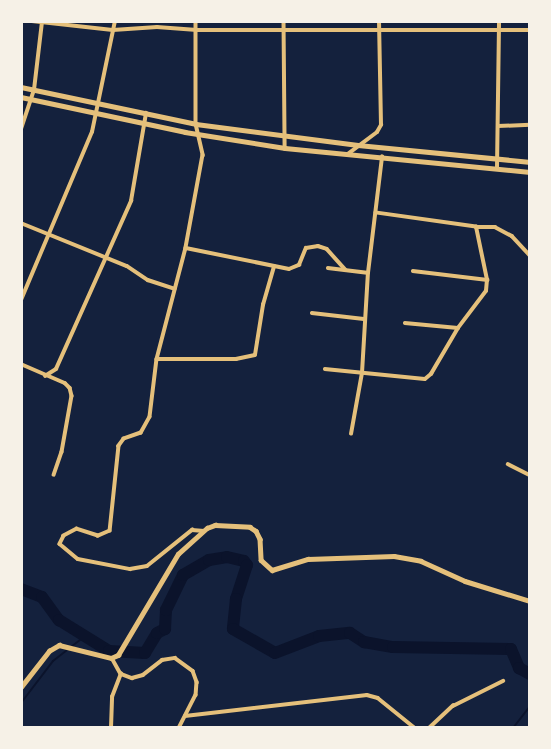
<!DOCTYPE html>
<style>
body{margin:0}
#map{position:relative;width:551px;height:749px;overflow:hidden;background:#14213d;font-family:"Varela Round",sans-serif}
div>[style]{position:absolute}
.stream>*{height:2px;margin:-1px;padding:0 1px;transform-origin:1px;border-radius:1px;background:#0b132b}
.river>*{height:12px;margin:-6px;padding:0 6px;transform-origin:6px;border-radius:6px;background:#0b132b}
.minor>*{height:3.5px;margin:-1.75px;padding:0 1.75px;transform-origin:1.75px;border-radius:1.75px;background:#e5c07b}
.tertiary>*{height:4.5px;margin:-2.25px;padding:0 2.25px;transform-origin:2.25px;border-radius:2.25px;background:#e5c07b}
.secondary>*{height:4.5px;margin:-2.25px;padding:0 2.25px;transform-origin:2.25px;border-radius:2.25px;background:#e5c07b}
span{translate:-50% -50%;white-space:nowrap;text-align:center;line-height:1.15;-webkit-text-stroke:7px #f6f1e7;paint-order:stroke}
.frame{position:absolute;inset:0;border:23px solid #f6f1e7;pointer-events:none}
</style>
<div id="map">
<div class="stream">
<i style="left:21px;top:703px;width:53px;rotate:-52.7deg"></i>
<i style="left:53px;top:661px;width:41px;rotate:-38deg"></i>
<i style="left:513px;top:728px;width:28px;rotate:-52deg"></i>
</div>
<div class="river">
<i style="left:21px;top:589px;width:22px;rotate:21deg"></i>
<i style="left:42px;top:597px;width:29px;rotate:54deg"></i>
<i style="left:59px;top:620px;width:59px;rotate:31.8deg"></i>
<i style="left:109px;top:651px;width:36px;rotate:3deg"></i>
<i style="left:145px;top:653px;width:23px;rotate:-59deg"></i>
<i style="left:157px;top:633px;width:9px;rotate:-27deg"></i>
<i style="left:165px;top:629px;width:19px;rotate:-87deg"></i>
<i style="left:166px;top:610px;width:39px;rotate:-64deg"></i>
<i style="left:183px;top:575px;width:30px;rotate:-30deg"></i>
<i style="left:209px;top:560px;width:18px;rotate:-9deg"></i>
<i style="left:227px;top:557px;width:17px;rotate:13deg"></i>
<i style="left:244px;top:561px;width:5px;rotate:53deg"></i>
<i style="left:247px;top:565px;width:36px;rotate:108deg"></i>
<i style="left:236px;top:599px;width:30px;rotate:96deg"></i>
<i style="left:233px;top:629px;width:48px;rotate:29.7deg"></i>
<i style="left:275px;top:653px;width:47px;rotate:-21.1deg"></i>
<i style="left:319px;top:636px;width:31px;rotate:-6deg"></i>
<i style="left:350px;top:633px;width:17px;rotate:33deg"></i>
<i style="left:364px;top:642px;width:29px;rotate:10deg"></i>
<i style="left:393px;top:647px;width:118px;rotate:1deg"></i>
<i style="left:511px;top:649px;width:21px;rotate:67deg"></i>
<i style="left:519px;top:668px;width:13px;rotate:29deg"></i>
</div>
<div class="minor">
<i style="left:32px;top:21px;width:81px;rotate:6.3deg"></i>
<i style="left:113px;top:30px;width:44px;rotate:-3.9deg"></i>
<i style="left:157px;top:27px;width:40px;rotate:4.3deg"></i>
<i style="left:197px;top:30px;width:333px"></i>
<i style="left:196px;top:21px;width:103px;rotate:90deg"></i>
<i style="left:196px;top:124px;width:32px;rotate:77deg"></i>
<i style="left:203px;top:155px;width:95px;rotate:100.4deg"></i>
<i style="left:186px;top:248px;width:115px;rotate:104.6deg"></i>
<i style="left:157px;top:359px;width:58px;rotate:96.9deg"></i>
<i style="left:150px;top:417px;width:18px;rotate:119deg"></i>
<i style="left:141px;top:433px;width:18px;rotate:161deg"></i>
<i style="left:124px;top:439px;width:9px;rotate:126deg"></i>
<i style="left:119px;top:446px;width:85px;rotate:96deg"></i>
<i style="left:110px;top:531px;width:13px;rotate:157deg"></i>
<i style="left:98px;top:536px;width:22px;rotate:-162deg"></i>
<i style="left:77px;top:529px;width:15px;rotate:152deg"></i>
<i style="left:64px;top:536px;width:9px;rotate:117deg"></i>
<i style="left:60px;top:544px;width:23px;rotate:40deg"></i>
<i style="left:78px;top:559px;width:53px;rotate:10.9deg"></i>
<i style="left:130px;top:569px;width:17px;rotate:-10deg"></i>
<i style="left:147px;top:566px;width:58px;rotate:-38.7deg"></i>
<i style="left:192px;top:530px;width:12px;rotate:5deg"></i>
<i style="left:284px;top:21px;width:127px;rotate:89.5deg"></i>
<i style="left:498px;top:126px;width:32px;rotate:-2deg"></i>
<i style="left:21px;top:129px;width:41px;rotate:-71.6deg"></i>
<i style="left:34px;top:90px;width:68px;rotate:-83.3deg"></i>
<i style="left:348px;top:154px;width:36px;rotate:-37deg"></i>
<i style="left:377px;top:132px;width:8px;rotate:-60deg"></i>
<i style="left:381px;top:125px;width:104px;rotate:-91.1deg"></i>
<i style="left:497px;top:168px;width:147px;rotate:-89.2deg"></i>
<i style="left:21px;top:223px;width:114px;rotate:22.1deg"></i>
<i style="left:127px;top:266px;width:25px;rotate:34deg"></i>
<i style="left:148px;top:280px;width:28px;rotate:18deg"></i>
<i style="left:476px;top:227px;width:19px"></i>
<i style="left:495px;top:227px;width:19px;rotate:28deg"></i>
<i style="left:512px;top:236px;width:26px;rotate:47deg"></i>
<i style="left:186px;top:248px;width:105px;rotate:11.5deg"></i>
<i style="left:289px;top:269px;width:11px;rotate:-22deg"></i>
<i style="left:299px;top:265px;width:18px;rotate:-68deg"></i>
<i style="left:306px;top:248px;width:12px;rotate:-9deg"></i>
<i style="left:318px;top:246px;width:9px;rotate:18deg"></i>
<i style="left:327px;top:249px;width:28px;rotate:48deg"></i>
<i style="left:328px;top:268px;width:39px;rotate:7deg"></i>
<i style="left:413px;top:271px;width:75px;rotate:6.9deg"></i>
<i style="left:21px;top:300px;width:182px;rotate:-67.1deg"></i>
<i style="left:92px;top:132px;width:113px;rotate:-78.3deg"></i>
<i style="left:312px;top:313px;width:52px;rotate:6.6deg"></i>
<i style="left:405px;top:323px;width:53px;rotate:5.4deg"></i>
<i style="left:157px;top:359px;width:79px"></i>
<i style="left:236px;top:359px;width:19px;rotate:-12deg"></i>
<i style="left:255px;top:355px;width:51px;rotate:-80.9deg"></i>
<i style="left:263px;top:305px;width:40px;rotate:-74deg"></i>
<i style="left:21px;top:364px;width:48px;rotate:23.4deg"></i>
<i style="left:65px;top:383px;width:7px;rotate:45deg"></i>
<i style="left:70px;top:388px;width:8px;rotate:76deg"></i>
<i style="left:72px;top:396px;width:57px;rotate:100.1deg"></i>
<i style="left:62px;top:452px;width:24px;rotate:109deg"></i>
<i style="left:325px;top:369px;width:100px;rotate:5.7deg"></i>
<i style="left:425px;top:379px;width:8px;rotate:-40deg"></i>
<i style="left:431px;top:374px;width:53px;rotate:-59.6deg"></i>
<i style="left:458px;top:328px;width:46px;rotate:-52.9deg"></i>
<i style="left:486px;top:291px;width:11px;rotate:-85deg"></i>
<i style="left:487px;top:280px;width:54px;rotate:-101.7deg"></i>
<i style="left:476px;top:227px;width:101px;rotate:-172deg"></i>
<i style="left:45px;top:376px;width:13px;rotate:-32deg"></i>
<i style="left:56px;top:369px;width:184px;rotate:-65.9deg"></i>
<i style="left:131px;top:201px;width:89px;rotate:-80.3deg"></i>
<i style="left:351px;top:434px;width:62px;rotate:-79.8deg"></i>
<i style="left:362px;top:373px;width:100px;rotate:-86.6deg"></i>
<i style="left:368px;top:273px;width:117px;rotate:-83.1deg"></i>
<i style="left:508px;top:464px;width:25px;rotate:27deg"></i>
<i style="left:112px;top:658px;width:18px;rotate:61deg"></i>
<i style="left:121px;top:674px;width:12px;rotate:20deg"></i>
<i style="left:132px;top:678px;width:11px;rotate:-15deg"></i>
<i style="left:143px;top:675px;width:24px;rotate:-38deg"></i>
<i style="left:162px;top:660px;width:13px;rotate:-9deg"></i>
<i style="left:175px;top:658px;width:22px;rotate:36deg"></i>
<i style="left:193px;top:671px;width:12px;rotate:70deg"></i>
<i style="left:197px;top:682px;width:13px;rotate:94deg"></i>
<i style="left:196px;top:695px;width:37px;rotate:117deg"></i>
<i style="left:185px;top:716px;width:183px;rotate:-6.6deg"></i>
<i style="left:367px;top:695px;width:11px;rotate:15deg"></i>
<i style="left:378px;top:698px;width:48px;rotate:39deg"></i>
<i style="left:111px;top:728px;width:31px;rotate:-88deg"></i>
<i style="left:112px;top:697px;width:25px;rotate:-69deg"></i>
<i style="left:429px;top:728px;width:33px;rotate:-43deg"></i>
<i style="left:453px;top:706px;width:56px;rotate:-26.6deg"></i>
</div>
<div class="tertiary">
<i style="left:21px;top:687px;width:46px;rotate:-52.1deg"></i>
<i style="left:49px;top:651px;width:12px;rotate:-31deg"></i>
<i style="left:59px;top:645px;width:54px;rotate:14deg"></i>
<i style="left:111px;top:658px;width:8px;rotate:-23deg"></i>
<i style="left:118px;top:655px;width:117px;rotate:-59.3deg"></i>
<i style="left:178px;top:554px;width:39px;rotate:-42deg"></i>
<i style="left:207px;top:528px;width:9px;rotate:-21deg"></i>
<i style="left:215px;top:525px;width:35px;rotate:3deg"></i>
<i style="left:250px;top:527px;width:7px;rotate:34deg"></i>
<i style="left:256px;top:531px;width:9px;rotate:63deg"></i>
<i style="left:260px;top:539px;width:21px;rotate:87deg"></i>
<i style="left:261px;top:560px;width:15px;rotate:42deg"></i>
<i style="left:272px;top:570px;width:38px;rotate:-17deg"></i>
<i style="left:308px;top:559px;width:86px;rotate:-2deg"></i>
<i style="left:394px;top:556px;width:27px;rotate:10deg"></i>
<i style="left:421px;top:561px;width:48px;rotate:24.4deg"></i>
<i style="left:465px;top:581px;width:68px;rotate:17.1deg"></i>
</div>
<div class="secondary">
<i style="left:21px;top:87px;width:179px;rotate:11.9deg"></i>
<i style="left:196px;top:124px;width:163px;rotate:7.4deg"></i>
<i style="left:358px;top:145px;width:173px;rotate:5.6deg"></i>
<i style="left:21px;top:97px;width:168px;rotate:12deg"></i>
<i style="left:185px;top:132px;width:101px;rotate:9.1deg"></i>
<i style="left:285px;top:148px;width:246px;rotate:5.6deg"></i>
</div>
<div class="frame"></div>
</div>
